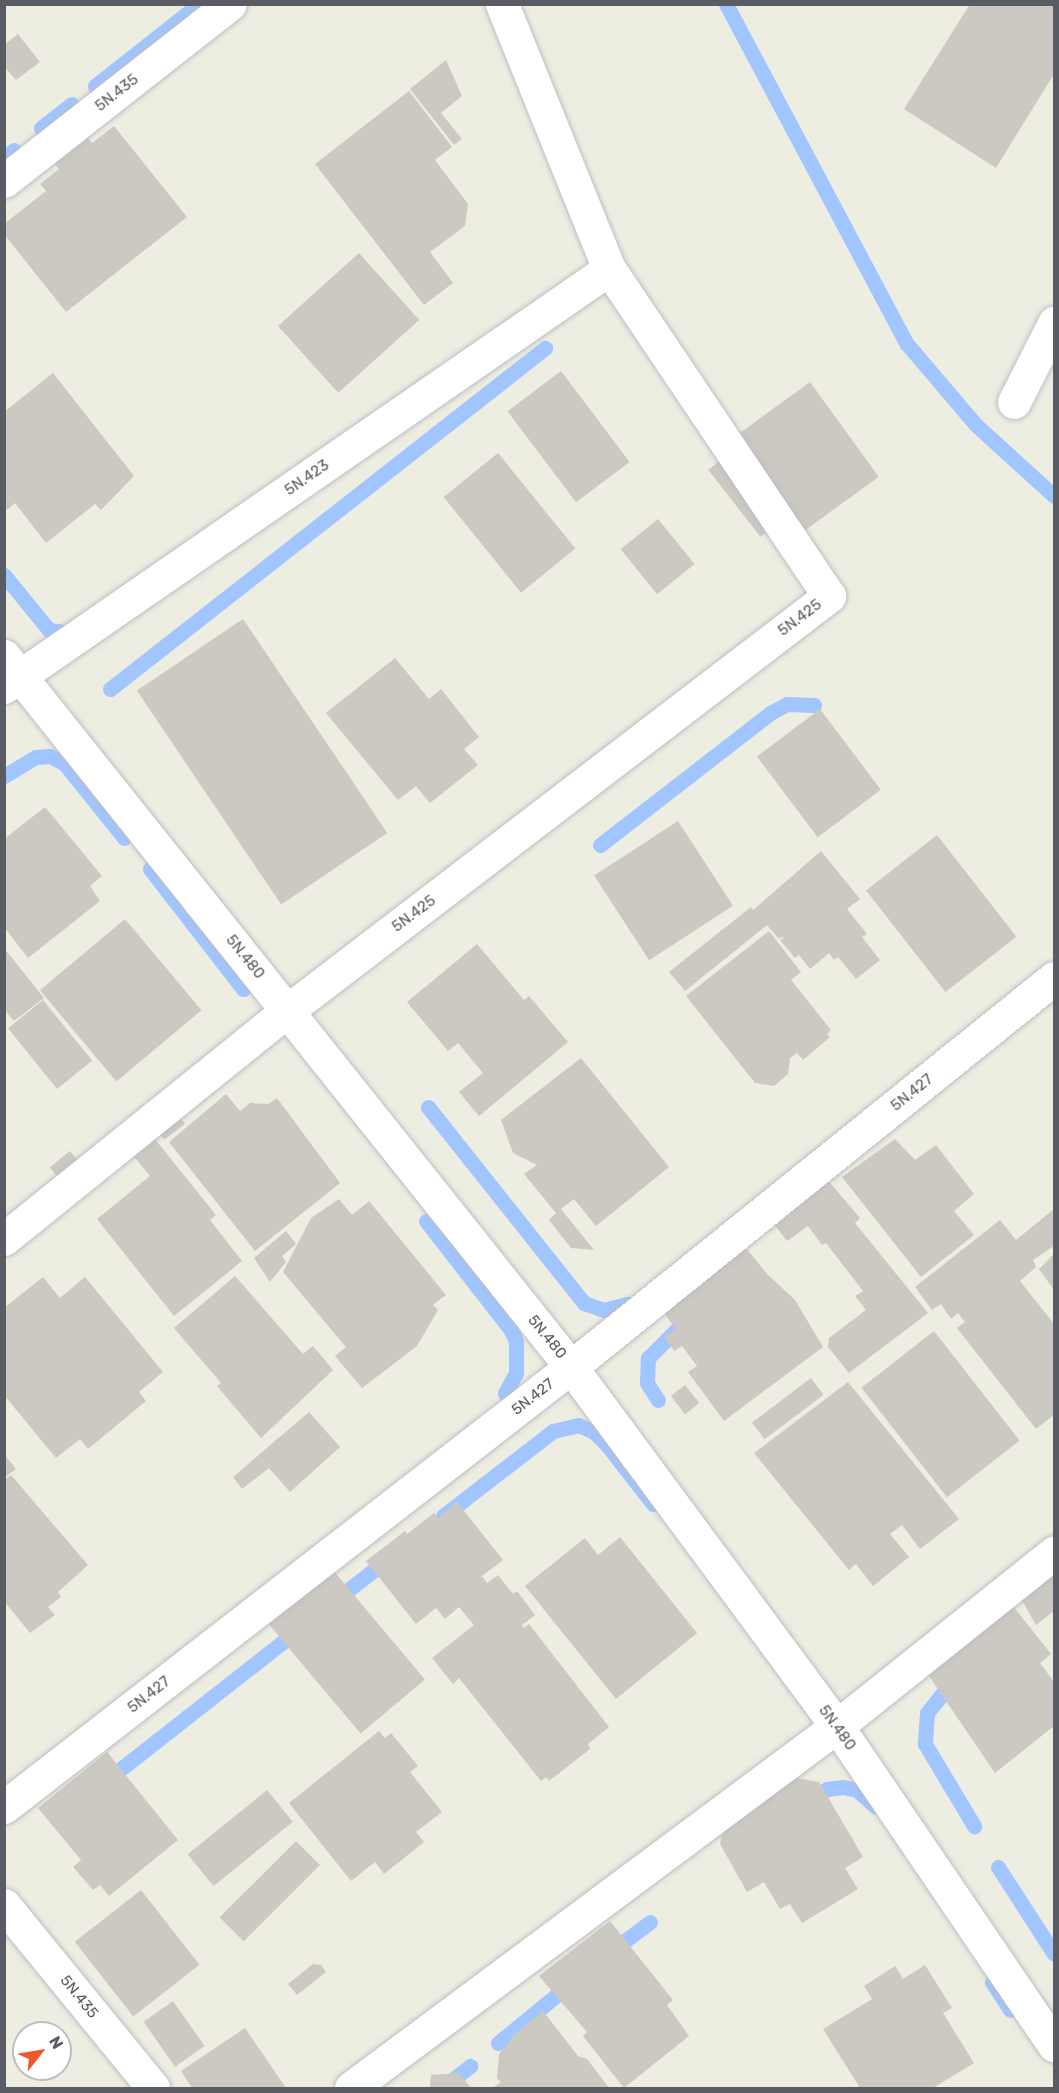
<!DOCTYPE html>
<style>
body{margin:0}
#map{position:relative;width:1059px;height:2093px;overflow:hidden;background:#eeede1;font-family:Rubik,sans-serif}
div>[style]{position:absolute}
.stream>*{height:15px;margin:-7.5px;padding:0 7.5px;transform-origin:7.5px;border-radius:7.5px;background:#a0c5ff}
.building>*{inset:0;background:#cbc9c1;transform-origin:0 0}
.roads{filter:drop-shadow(0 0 2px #bcbdc4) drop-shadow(0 0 2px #bcbdc4)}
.minor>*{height:33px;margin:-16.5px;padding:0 16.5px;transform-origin:16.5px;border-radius:16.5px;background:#fff}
span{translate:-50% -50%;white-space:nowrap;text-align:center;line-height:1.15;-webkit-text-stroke:5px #fff;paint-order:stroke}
.street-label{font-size:15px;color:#5a5c63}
.frame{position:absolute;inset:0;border:6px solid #5a5c63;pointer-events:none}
.north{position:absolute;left:12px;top:2021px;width:60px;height:60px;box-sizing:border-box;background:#fff;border:2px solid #bdbec1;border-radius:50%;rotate:59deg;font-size:16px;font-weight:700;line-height:24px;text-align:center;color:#5a5c63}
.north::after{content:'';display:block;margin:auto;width:21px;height:27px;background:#f05825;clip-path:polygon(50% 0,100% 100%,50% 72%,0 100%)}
</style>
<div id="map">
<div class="stream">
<i style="left:726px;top:4px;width:385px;rotate:62deg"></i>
<i style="left:907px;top:344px;width:106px;rotate:49.6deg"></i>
<i style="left:976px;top:425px;width:105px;rotate:42.3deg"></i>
<i style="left:95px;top:86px;width:132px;rotate:-38.3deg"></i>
<i style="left:41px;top:128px;width:39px;rotate:-38deg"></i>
<i style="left:4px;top:157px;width:12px;rotate:-35deg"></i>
<i style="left:4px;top:575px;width:71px;rotate:50.7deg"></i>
<i style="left:49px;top:630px;width:25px;rotate:7deg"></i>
<i style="left:110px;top:689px;width:553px;rotate:-38.09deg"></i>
<i style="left:4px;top:776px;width:37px;rotate:-31deg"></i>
<i style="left:36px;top:757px;width:14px;rotate:-4deg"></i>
<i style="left:50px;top:756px;width:16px;rotate:27deg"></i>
<i style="left:64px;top:763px;width:96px;rotate:51.3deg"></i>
<i style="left:600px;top:845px;width:215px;rotate:-37.8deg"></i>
<i style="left:770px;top:713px;width:19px;rotate:-28deg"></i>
<i style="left:787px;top:704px;width:27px;rotate:2deg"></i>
<i style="left:150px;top:869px;width:152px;rotate:52.2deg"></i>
<i style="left:428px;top:1107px;width:251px;rotate:51.5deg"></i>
<i style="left:584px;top:1303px;width:21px;rotate:19deg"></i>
<i style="left:604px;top:1310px;width:24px;rotate:-15deg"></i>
<i style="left:426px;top:1221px;width:138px;rotate:52.1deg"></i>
<i style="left:511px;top:1330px;width:13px;rotate:67deg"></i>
<i style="left:516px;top:1342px;width:31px;rotate:90deg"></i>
<i style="left:516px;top:1373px;width:23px;rotate:119deg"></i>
<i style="left:658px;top:1400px;width:20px;rotate:-123deg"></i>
<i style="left:647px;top:1383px;width:25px;rotate:-88deg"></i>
<i style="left:648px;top:1358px;width:47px;rotate:-45deg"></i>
<i style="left:443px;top:1516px;width:139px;rotate:-37.7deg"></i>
<i style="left:553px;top:1431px;width:26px;rotate:-13deg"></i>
<i style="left:578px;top:1425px;width:16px;rotate:22deg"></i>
<i style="left:593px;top:1431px;width:20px;rotate:45deg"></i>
<i style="left:607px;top:1445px;width:75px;rotate:52.1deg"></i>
<i style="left:334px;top:1601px;width:68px;rotate:-37.9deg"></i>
<i style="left:954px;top:1679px;width:43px;rotate:128.5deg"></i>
<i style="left:927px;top:1713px;width:31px;rotate:94deg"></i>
<i style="left:925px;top:1744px;width:96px;rotate:59.1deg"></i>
<i style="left:122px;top:1768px;width:225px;rotate:-38.1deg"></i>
<i style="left:809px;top:1800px;width:21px;rotate:-31deg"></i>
<i style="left:827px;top:1789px;width:16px;rotate:-7deg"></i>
<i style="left:843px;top:1787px;width:14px;rotate:12deg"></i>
<i style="left:857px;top:1790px;width:25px;rotate:42deg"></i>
<i style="left:998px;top:1867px;width:103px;rotate:57.2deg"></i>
<i style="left:610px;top:1952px;width:50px;rotate:-36.9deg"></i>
<i style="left:992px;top:1982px;width:33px;rotate:57deg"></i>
<i style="left:498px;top:2043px;width:93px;rotate:-39.3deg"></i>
<i style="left:442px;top:2088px;width:36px;rotate:-38deg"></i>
</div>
<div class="building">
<i style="clip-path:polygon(970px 4px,1054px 4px,1054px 74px,996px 168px,904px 109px)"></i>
<i style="clip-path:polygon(18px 34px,40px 62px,16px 80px,4px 66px,4px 45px)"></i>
<i style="clip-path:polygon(446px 60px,462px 96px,441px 113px,462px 139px,454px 145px,410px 89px)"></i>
<i style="clip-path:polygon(409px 91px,452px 147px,435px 160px,468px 204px,465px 226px,430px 252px,453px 283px,424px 305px,315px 164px)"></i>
<i style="clip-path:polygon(114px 126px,187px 217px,66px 312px,4px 234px,4px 224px,46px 191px,40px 184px,59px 169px,55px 164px,88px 138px,92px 143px)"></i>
<i style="left:359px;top:253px;width:90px;height:109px;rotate:48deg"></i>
<i style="left:561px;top:371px;width:114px;height:67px;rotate:53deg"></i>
<i style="clip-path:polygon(53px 373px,134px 476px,101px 510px,95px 504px,46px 543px,15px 503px,7px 510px,4px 507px,4px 412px)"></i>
<i style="left:810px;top:382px;width:117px;height:91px;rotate:54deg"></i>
<i style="left:731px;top:452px;width:85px;height:29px;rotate:52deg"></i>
<i style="left:498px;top:453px;width:123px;height:70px;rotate:51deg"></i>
<i style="left:658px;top:519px;width:58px;height:48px;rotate:51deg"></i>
<i style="left:243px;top:619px;width:258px;height:128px;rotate:56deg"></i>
<i style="clip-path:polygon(395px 658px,429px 699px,441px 689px,479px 737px,464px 749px,478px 765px,430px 803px,416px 786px,398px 800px,326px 713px)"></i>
<i style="left:820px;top:709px;width:101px;height:79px;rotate:53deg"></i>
<i style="clip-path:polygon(45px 807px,102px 876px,90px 886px,100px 901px,28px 958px,4px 927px,4px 839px)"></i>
<i style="left:678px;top:821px;width:101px;height:100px;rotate:57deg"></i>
<i style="left:937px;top:835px;width:129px;height:90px;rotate:52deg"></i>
<i style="clip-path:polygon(821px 851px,860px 899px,847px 909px,867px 934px,862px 937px,880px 960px,856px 979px,838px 957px,834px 960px,829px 953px,810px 969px,799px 955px,795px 958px,780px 940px,785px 937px,778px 938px,767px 925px,685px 991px,669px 972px,751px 907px,753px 910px)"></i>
<i style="left:125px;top:919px;width:119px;height:111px;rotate:50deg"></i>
<i style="clip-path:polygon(769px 931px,801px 972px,791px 980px,831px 1030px,827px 1034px,830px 1037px,803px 1060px,797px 1053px,790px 1058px,788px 1074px,774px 1086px,755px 1083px,686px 996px)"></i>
<i style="clip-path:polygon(477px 944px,524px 1000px,529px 996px,568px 1042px,479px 1116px,459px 1092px,483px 1073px,458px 1043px,448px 1051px,407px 1002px)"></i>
<i style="clip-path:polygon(4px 948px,44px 998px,14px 1021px,4px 1009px)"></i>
<i style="left:43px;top:1000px;width:78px;height:45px;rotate:51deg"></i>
<i style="clip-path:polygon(581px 1058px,669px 1167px,596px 1226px,574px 1199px,561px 1209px,594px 1250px,571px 1248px,549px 1220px,556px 1213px,524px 1174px,537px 1165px,513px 1153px,501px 1120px)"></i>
<i style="clip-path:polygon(226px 1094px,240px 1111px,250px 1103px,268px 1104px,277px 1098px,340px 1183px,255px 1251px,169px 1142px)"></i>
<i style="left:173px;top:1108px;width:20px;height:26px;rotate:53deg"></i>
<i style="clip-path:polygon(150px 1133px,216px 1215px,210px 1220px,242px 1261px,174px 1316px,97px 1219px,150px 1176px,128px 1149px)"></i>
<i style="clip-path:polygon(895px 1139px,915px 1160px,936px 1145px,974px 1194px,954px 1211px,974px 1235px,921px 1277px,842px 1177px)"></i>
<i style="left:70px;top:1151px;width:14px;height:26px;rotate:51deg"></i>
<i style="clip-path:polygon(820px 1171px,860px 1218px,855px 1223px,928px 1313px,849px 1373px,828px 1347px,829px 1338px,866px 1310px,855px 1296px,863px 1291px,826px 1243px,822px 1245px,808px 1226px,787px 1241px,767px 1215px)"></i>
<i style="clip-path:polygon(339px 1199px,352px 1215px,369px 1201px,446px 1295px,433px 1305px,438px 1310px,417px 1346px,362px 1388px,335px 1356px,346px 1347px,283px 1272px,311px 1218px)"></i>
<i style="clip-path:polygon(1054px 1209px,1054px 1246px,1033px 1260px,1036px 1267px,1020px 1281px,1054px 1324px,1054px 1415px,1036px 1429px,957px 1328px,965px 1322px,958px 1313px,951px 1319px,941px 1304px,932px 1310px,915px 1287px,1000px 1220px,1016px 1240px)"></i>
<i style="clip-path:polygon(286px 1231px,296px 1244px,282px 1256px,286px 1262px,270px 1282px,254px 1258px)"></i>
<i style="clip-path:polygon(746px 1248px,767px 1274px,795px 1300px,823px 1347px,724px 1421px,688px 1372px,697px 1366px,682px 1346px,674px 1351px,664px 1337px,676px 1329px,663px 1312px)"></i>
<i style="clip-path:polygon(1054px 1254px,1054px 1290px,1039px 1269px)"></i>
<i style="clip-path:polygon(235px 1276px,303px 1354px,313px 1346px,333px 1370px,261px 1438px,217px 1386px,221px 1383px,174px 1328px)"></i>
<i style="clip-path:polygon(43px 1277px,60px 1298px,85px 1277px,163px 1372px,139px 1392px,146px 1401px,88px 1449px,80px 1439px,56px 1458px,4px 1395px,4px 1308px)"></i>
<i style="left:934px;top:1331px;width:139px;height:92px;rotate:52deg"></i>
<i style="left:811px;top:1378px;width:21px;height:74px;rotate:53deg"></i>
<i style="clip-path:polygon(848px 1382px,959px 1519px,920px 1549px,902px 1525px,890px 1534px,909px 1557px,873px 1586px,856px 1564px,849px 1570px,754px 1453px)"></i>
<i style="left:685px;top:1385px;width:23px;height:18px;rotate:52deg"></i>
<i style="clip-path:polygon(309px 1412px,340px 1447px,290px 1492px,269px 1468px,242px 1489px,233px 1477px)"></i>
<i style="clip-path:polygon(4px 1454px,16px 1469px,4px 1478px)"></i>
<i style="clip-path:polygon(11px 1475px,88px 1565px,58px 1592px,61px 1597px,48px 1607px,55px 1615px,30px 1633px,4px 1601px,4px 1480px)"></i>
<i style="clip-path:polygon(457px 1502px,503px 1560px,482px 1576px,487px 1583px,498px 1575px,513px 1594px,517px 1591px,535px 1615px,522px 1625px,524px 1628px,529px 1624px,609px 1727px,588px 1744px,590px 1749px,549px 1781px,546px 1777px,541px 1781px,459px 1678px,453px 1684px,432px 1658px,474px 1625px,459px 1607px,445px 1619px,436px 1608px,416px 1624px,366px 1561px,405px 1531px,407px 1534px,434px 1513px,438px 1518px)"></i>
<i style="clip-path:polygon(620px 1537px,697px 1633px,616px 1699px,525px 1586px,585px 1538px,598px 1555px)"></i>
<i style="left:333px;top:1570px;width:143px;height:84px;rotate:50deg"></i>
<i style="clip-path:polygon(1054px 1570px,1054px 1611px,1036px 1625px,1015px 1588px)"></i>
<i style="clip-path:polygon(1009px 1601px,1051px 1654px,1040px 1663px,1054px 1682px,1054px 1726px,995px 1773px,927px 1673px)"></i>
<i style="clip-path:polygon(379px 1731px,385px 1738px,391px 1733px,418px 1766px,410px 1772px,442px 1812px,416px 1832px,424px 1842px,384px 1874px,375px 1862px,351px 1881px,289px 1803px)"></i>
<i style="clip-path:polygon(107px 1752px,178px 1840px,109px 1896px,100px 1885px,93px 1890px,73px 1867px,81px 1860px,38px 1808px)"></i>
<i style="clip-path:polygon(790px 1777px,819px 1782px,863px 1857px,845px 1868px,858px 1889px,802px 1923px,790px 1904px,780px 1909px,764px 1882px,747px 1892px,720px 1844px,725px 1818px)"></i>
<i style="left:267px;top:1790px;width:41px;height:102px;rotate:51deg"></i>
<i style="left:296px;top:1841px;width:34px;height:108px;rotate:45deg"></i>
<i style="left:141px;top:1890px;width:95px;height:84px;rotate:52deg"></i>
<i style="clip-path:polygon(610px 1921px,673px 2000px,667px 2005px,689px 2036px,624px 2088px,583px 2036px,587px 2032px,539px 1976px)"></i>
<i style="clip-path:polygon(313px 1964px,321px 1965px,326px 1972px,297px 1995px,288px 1984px)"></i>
<i style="clip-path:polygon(925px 1965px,952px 2008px,943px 2013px,974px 2063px,933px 2088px,860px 2088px,823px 2029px,872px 1999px,864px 1986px,895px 1966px,903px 1979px)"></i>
<i style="left:173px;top:2001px;width:55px;height:36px;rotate:55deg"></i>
<i style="clip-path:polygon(543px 2011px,578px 2056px,587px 2059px,609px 2088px,493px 2088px,501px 2082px,497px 2078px,499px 2054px,515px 2034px)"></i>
<i style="clip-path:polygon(245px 2028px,286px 2088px,192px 2088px,181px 2071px)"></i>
<i style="clip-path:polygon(459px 2073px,471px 2088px,430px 2088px,431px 2075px)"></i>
</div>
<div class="roads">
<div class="minor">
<i style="left:4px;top:181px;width:287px;rotate:-38.1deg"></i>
<i style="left:1014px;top:402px;width:89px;rotate:-63.1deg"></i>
<i style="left:4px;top:656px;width:909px;rotate:51.43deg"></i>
<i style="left:571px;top:1367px;width:447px;rotate:53.5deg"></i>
<i style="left:837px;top:1726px;width:386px;rotate:55.8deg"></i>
<i style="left:4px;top:687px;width:735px;rotate:-34.64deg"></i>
<i style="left:4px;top:1239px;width:363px;rotate:-38.9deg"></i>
<i style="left:287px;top:1011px;width:683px;rotate:-37.44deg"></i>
<i style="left:829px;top:596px;width:394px;rotate:-123.9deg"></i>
<i style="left:609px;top:269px;width:286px;rotate:-112deg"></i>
<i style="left:4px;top:1807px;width:718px;rotate:-37.81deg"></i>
<i style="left:571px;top:1367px;width:620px;rotate:-38.85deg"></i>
<i style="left:4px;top:1905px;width:236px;rotate:50.8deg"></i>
<i style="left:351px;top:2088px;width:606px;rotate:-36.68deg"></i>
<i style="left:837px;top:1726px;width:278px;rotate:-38.6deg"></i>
</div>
</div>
<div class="street-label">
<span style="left:117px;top:93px;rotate:-38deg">5N.435</span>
<span style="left:307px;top:478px;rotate:-35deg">5N.423</span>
<span style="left:800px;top:618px;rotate:-37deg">5N.425</span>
<span style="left:414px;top:914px;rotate:-37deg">5N.425</span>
<span style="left:245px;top:957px;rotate:51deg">5N.480</span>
<span style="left:912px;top:1093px;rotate:-39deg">5N.427</span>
<span style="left:547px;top:1337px;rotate:51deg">5N.480</span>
<span style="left:533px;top:1397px;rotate:-38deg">5N.427</span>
<span style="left:149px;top:1695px;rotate:-38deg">5N.427</span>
<span style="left:837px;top:1728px;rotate:54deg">5N.480</span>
<span style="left:79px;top:1997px;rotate:51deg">5N.435</span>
</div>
<div class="frame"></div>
<div class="north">N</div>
</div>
